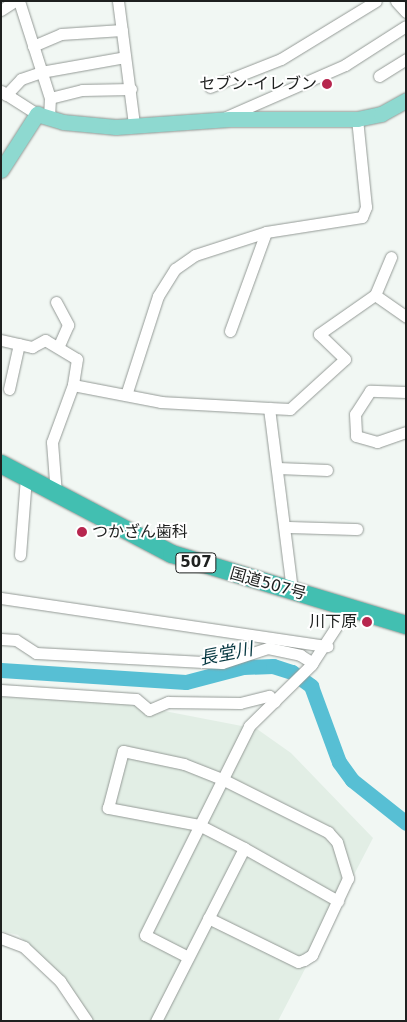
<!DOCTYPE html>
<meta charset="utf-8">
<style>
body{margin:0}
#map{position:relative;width:407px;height:1022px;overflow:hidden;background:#f1f7f3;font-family:"DejaVu Sans","Noto Sans JP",sans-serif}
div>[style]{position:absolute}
.built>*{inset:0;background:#e2eee5}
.river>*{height:15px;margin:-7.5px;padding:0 7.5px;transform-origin:7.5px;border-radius:7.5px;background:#57bfd4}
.roads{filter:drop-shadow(0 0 1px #949a96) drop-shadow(0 0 1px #949a96)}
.minor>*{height:11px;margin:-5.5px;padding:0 5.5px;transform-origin:5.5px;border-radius:5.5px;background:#fff}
.major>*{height:15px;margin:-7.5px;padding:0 7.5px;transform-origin:7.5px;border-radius:7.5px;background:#8ed9d0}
.highway>*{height:18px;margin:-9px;padding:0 9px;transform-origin:9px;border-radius:9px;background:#42bfb1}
.dots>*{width:14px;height:14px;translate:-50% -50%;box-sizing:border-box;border:2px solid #fff;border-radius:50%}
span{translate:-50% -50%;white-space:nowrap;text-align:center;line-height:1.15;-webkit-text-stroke:4px #fff;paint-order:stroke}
.shield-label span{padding:1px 4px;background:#fff;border:1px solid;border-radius:4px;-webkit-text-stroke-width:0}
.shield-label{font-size:15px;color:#1e201f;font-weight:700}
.poi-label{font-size:16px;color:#1e201f}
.right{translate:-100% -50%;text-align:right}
.left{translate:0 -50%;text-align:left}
.street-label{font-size:16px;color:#1e201f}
.water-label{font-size:18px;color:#063841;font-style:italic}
.frame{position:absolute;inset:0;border:2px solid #1e201f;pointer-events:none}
</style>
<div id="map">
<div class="built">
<i style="clip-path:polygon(1px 697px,128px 704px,257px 729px,291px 753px,373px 838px,278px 1021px,94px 1021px,66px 980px,18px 935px,1px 931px)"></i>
</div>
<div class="river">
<i style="left:1px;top:670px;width:185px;rotate:3.7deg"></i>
<i style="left:186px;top:682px;width:59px;rotate:-14.7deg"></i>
<i style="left:243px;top:667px;width:30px;rotate:-2deg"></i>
<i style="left:273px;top:666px;width:20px;rotate:18deg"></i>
<i style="left:292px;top:672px;width:24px;rotate:36deg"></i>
<i style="left:311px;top:686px;width:81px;rotate:69.8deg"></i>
<i style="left:339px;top:762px;width:22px;rotate:54deg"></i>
<i style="left:352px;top:780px;width:69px;rotate:38.5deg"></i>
</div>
<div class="roads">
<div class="minor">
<i style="left:19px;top:1px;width:102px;rotate:72.3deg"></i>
<i style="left:50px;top:98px;width:21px;rotate:93deg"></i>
<i style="left:118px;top:1px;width:125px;rotate:82.6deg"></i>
<i style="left:396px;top:1px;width:15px;rotate:48deg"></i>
<i style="left:1px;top:10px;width:17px;rotate:-33deg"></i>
<i style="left:33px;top:46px;width:30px;rotate:-23deg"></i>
<i style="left:61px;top:34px;width:61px;rotate:-3.8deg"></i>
<i style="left:379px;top:76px;width:32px;rotate:-32deg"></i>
<i style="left:210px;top:87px;width:76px;rotate:-21.5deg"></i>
<i style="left:281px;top:59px;width:111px;rotate:-31.4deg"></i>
<i style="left:1px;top:91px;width:43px;rotate:32.6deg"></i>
<i style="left:6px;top:95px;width:22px;rotate:-47deg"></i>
<i style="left:21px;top:79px;width:21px;rotate:-19deg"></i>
<i style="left:41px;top:72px;width:85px;rotate:-10.1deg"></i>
<i style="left:50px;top:98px;width:33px;rotate:-14deg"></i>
<i style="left:82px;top:90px;width:49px;rotate:-1.2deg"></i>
<i style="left:226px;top:117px;width:130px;rotate:-23.6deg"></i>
<i style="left:345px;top:65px;width:72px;rotate:-32.6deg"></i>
<i style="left:391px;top:257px;width:41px;rotate:112.8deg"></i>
<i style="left:375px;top:295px;width:38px;rotate:35deg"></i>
<i style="left:56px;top:302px;width:26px;rotate:62deg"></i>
<i style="left:68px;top:325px;width:24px;rotate:114deg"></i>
<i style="left:230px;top:331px;width:105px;rotate:-70deg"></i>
<i style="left:1px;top:340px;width:32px;rotate:13deg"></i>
<i style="left:32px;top:347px;width:15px;rotate:-28deg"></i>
<i style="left:45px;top:340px;width:37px;rotate:31deg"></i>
<i style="left:77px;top:359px;width:26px;rotate:99deg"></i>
<i style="left:9px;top:389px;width:46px;rotate:-77.5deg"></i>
<i style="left:406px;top:392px;width:36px;rotate:-178deg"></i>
<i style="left:370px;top:391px;width:27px;rotate:123deg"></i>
<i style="left:355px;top:414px;width:22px;rotate:87deg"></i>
<i style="left:356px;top:436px;width:22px;rotate:16deg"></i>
<i style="left:377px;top:442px;width:31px;rotate:-19deg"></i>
<i style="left:126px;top:395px;width:104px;rotate:-72.1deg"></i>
<i style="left:158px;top:296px;width:32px;rotate:-58deg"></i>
<i style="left:175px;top:269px;width:24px;rotate:-35deg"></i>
<i style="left:195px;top:255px;width:75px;rotate:-17.9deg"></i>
<i style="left:266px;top:232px;width:97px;rotate:-8.9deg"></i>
<i style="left:362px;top:217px;width:11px;rotate:-68deg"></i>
<i style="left:366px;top:207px;width:88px;rotate:-95.8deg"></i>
<i style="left:269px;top:408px;width:21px;rotate:3deg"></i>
<i style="left:290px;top:409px;width:74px;rotate:-42.3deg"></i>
<i style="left:345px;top:359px;width:36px;rotate:-136deg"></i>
<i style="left:319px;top:334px;width:68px;rotate:-34.9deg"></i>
<i style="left:278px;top:468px;width:49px;rotate:2.3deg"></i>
<i style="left:56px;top:494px;width:52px;rotate:-94.4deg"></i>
<i style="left:52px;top:442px;width:61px;rotate:-69.8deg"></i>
<i style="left:73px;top:385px;width:90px;rotate:10.9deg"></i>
<i style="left:161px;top:402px;width:108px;rotate:3.2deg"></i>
<i style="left:269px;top:408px;width:183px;rotate:82.8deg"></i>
<i style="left:286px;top:527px;width:71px;rotate:1.6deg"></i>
<i style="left:20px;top:555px;width:78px;rotate:-85.6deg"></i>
<i style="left:1px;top:598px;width:330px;rotate:8.4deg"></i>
<i style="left:1px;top:639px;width:15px;rotate:4deg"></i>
<i style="left:16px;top:640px;width:24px;rotate:33deg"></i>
<i style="left:36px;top:653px;width:186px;rotate:3.1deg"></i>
<i style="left:222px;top:663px;width:48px;rotate:-18.1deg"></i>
<i style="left:268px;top:648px;width:33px;rotate:12deg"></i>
<i style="left:300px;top:655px;width:15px;rotate:32deg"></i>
<i style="left:1px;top:690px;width:135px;rotate:3.8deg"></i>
<i style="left:136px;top:699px;width:17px;rotate:40deg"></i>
<i style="left:149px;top:710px;width:21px;rotate:-23deg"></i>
<i style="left:168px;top:702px;width:72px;rotate:0.8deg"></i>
<i style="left:240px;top:703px;width:30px;rotate:-14deg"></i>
<i style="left:269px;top:696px;width:8px;rotate:45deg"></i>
<i style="left:244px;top:848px;width:108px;rotate:29.4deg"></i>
<i style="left:1px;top:938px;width:25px;rotate:21deg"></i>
<i style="left:24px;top:947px;width:50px;rotate:43.4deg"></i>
<i style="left:60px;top:981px;width:48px;rotate:56deg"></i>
<i style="left:188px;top:957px;width:48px;rotate:-152.9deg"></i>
<i style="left:145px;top:935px;width:233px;rotate:-63.5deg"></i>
<i style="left:249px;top:726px;width:87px;rotate:-44.5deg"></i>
<i style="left:311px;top:665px;width:69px;rotate:-56.8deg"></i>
<i style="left:156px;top:1021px;width:194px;rotate:-63deg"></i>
<i style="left:244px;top:848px;width:51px;rotate:-152.9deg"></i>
<i style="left:199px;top:825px;width:93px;rotate:-169.4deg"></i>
<i style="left:108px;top:808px;width:59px;rotate:-75.3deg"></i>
<i style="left:123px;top:751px;width:62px;rotate:12deg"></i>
<i style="left:184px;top:764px;width:41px;rotate:21.5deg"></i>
<i style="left:222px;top:779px;width:119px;rotate:26.6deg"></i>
<i style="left:328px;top:832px;width:13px;rotate:48deg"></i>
<i style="left:337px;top:842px;width:38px;rotate:73deg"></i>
<i style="left:348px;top:878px;width:85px;rotate:115.1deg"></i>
<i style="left:312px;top:955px;width:9px;rotate:148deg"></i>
<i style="left:304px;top:960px;width:6px;rotate:162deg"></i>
<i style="left:298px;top:962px;width:100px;rotate:-153.9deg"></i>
</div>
<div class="major">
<i style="left:1px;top:170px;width:67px;rotate:-57.3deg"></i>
<i style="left:37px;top:114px;width:27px;rotate:17deg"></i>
<i style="left:63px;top:122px;width:53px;rotate:5.4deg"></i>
<i style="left:116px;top:127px;width:114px;rotate:-4deg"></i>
<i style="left:230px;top:119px;width:127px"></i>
<i style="left:357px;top:119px;width:25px;rotate:-12deg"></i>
<i style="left:381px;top:114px;width:29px;rotate:-29deg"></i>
</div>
<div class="highway">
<i style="left:1px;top:464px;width:193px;rotate:27.8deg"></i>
<i style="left:172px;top:554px;width:245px;rotate:16.9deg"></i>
</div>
</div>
<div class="dots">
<i style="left:327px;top:84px;background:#b7264e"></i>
<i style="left:82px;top:532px;background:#b7264e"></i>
<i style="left:367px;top:622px;background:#b7264e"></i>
</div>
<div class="shield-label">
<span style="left:196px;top:563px">507</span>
</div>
<div class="poi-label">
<span class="right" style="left:317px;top:84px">セブン-イレブン</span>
<span class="left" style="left:92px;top:532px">つかざん歯科</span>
<span class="right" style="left:357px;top:622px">川下原</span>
</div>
<div class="street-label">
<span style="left:268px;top:584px;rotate:16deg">国道507号</span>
</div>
<div class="water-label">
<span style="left:226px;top:654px;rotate:-11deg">長堂川</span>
</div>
<div class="frame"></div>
</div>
